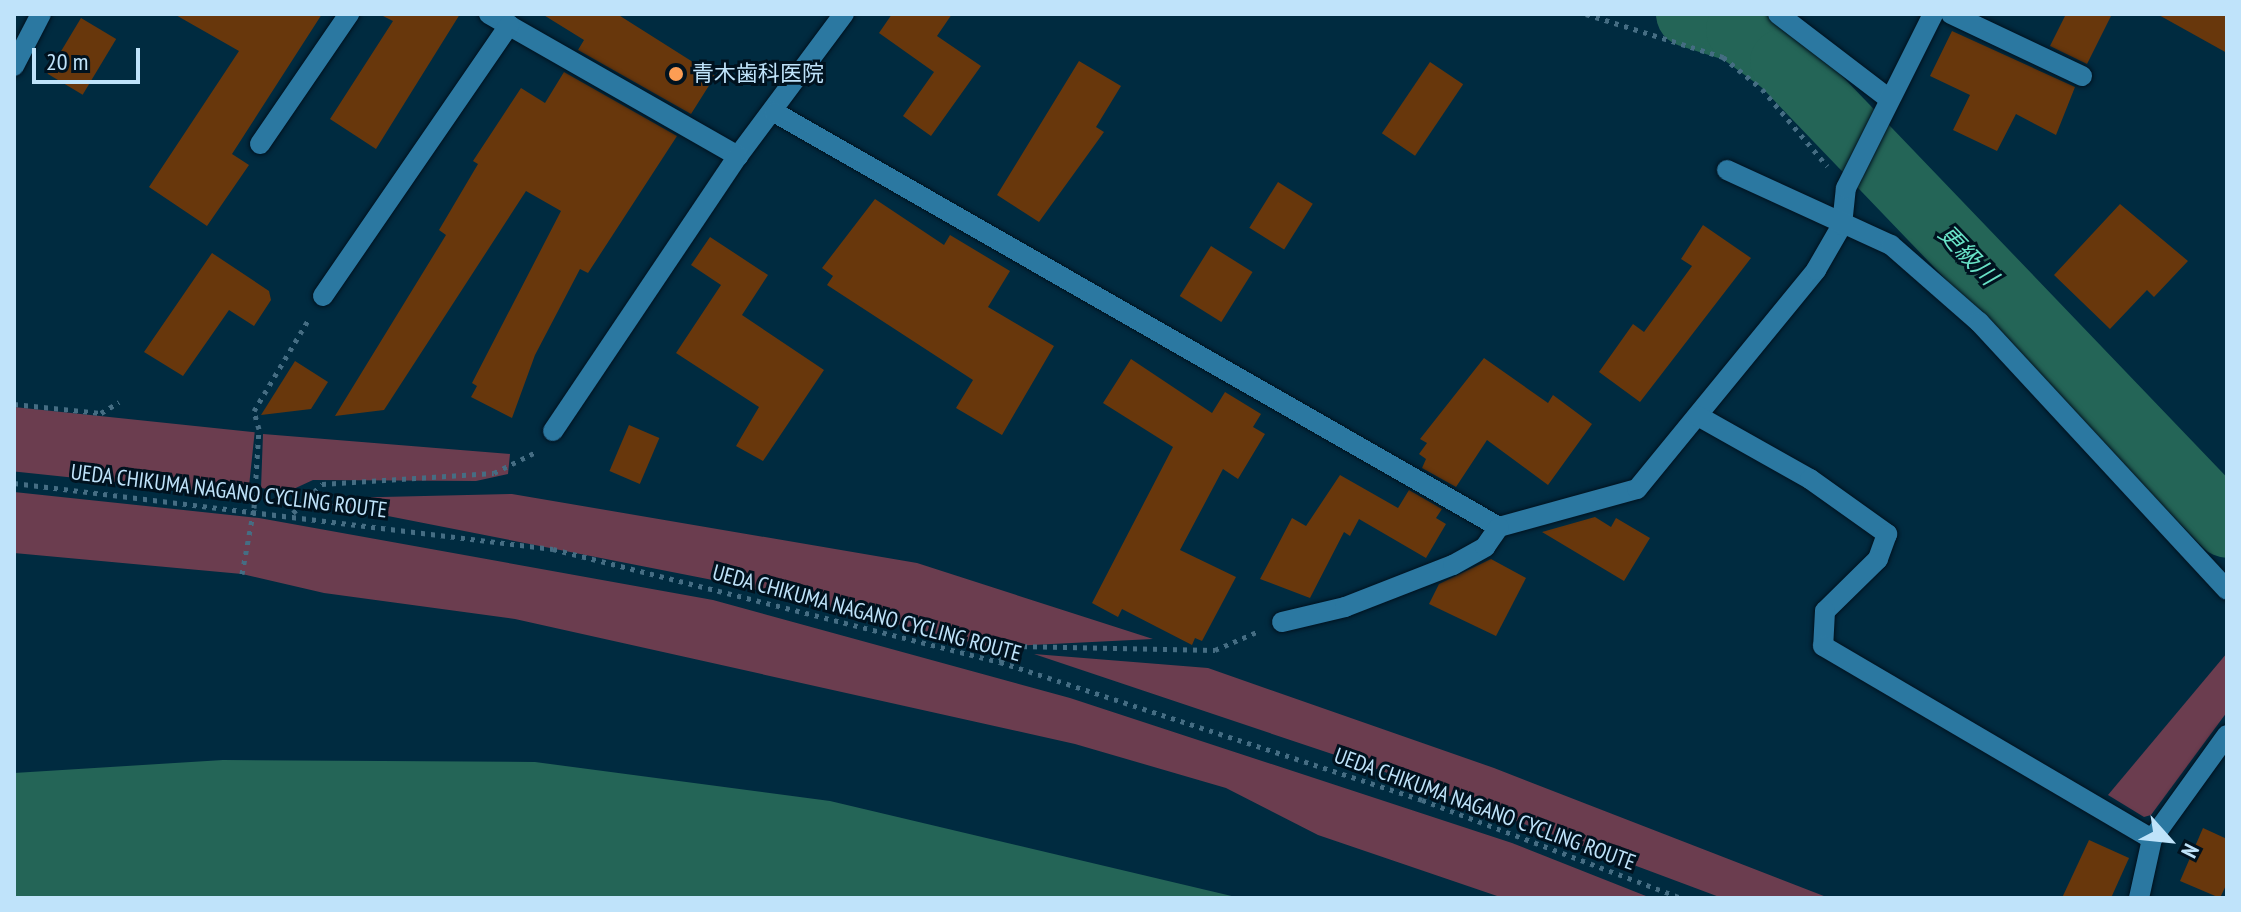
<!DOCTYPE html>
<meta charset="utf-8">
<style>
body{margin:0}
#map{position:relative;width:2241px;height:912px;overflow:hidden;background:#002b40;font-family:"PT Sans Narrow","Noto Sans JP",sans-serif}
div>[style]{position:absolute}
.green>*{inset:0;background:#6b3d4f;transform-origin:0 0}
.water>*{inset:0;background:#246557}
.river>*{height:66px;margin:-33px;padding:0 33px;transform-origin:33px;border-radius:33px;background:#246557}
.building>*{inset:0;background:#68370c;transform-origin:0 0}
.path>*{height:5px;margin-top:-2.5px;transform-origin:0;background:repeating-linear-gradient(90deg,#456d83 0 4px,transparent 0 10px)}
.roads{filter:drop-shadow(0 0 2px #00121f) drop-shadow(0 0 2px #00121f)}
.minor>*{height:20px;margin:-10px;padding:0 10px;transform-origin:10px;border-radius:10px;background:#2b78a1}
.dots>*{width:22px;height:22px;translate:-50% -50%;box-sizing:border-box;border:4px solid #00121f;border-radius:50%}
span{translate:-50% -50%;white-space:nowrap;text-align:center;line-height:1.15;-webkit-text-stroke:6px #00121f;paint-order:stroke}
.poi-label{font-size:22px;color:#bfe3fa}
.left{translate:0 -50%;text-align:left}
.street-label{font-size:22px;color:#bfe3fa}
.water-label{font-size:24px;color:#68e2c6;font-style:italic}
.frame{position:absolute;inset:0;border:16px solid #bfe3fa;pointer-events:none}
.north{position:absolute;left:2129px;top:800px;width:80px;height:80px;-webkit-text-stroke:6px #00121f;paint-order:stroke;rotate:117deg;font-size:22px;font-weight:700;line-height:32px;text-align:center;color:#bfe3fa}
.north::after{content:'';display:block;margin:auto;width:28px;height:36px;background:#bfe3fa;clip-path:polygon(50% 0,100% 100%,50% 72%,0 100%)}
.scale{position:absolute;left:32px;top:48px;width:108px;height:36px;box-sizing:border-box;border:4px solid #bfe3fa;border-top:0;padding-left:10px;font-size:24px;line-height:28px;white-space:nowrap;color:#bfe3fa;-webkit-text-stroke:6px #00121f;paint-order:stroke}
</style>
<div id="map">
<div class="green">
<i style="left:14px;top:407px;width:242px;height:64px;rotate:6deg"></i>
<i style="clip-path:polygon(263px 434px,510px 454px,508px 474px,476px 481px,313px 480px,287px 492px,261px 488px)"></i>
<i style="clip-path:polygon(14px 492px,259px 518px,713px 600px,1070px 698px,1512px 843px,1651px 898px,1503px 898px,1318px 835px,1226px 788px,1075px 744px,515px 619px,324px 593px,242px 574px,14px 553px)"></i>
<i style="clip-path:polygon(512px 494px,917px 563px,1153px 639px,990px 647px,733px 584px,332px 505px,339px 498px)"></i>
<i style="clip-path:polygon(2227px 653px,2227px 712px,2151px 815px,2144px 817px,2108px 795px)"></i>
<i style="clip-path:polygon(1034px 654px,1208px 668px,1494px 768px,1829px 898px,1722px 898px,1374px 768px)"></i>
</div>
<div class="water">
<i style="clip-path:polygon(223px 760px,535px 762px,830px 801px,1240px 898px,14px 898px,14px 773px)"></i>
</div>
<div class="river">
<i style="left:1689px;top:14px;width:52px;rotate:17.7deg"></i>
<i style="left:1739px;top:30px;width:54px;rotate:36deg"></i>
<i style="left:1783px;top:62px;width:641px;rotate:46.2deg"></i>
</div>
<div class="building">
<i style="clip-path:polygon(174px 14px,322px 14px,232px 154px,249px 165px,207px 226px,149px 187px,239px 51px)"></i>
<i style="clip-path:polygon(379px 14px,460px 14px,376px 149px,330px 119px,393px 21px)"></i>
<i style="clip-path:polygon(542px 14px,617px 14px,715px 76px,691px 114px,578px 50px,584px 40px)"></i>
<i style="clip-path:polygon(892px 14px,952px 14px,937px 36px,981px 66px,931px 136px,903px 116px,934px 72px,879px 33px)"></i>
<i style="clip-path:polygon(2066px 14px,2112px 14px,2087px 64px,2050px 46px)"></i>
<i style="clip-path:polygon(2157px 14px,2227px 14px,2227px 53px)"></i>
<i style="left:81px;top:18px;width:41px;height:65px;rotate:31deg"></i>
<i style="clip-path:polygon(1952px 31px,2075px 87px,2056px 135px,2016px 114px,1997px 151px,1953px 130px,1970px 95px,1930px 76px)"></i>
<i style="clip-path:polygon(1079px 61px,1121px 86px,1096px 127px,1104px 132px,1039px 222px,997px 195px)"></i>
<i style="left:1430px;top:62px;width:40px;height:86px;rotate:34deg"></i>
<i style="clip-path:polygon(564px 72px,677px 136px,588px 273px,580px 269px,535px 355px,512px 418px,471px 397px,477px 386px,472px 383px,561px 211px,526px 191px,384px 410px,335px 416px,446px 235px,439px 230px,478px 164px,473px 161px,521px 88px,545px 103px)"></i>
<i style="left:1278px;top:182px;width:41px;height:54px;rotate:32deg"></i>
<i style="clip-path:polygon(875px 199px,944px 245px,950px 235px,1010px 271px,988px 307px,1054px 346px,1002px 435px,956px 408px,973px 380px,827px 285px,833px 276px,822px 268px)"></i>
<i style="clip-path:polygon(2120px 204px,2188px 261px,2154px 297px,2147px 290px,2110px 329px,2054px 275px)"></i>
<i style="clip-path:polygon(1703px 225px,1751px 258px,1640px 402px,1599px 372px,1633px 324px,1644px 332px,1692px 266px,1681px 259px)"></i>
<i style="clip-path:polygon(710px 237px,768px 275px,742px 315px,824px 370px,763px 461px,736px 446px,759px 407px,676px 353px,721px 285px,691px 265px)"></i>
<i style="left:1211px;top:246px;width:49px;height:59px;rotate:32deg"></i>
<i style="clip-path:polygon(212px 253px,269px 291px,271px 300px,254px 326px,229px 310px,183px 376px,144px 352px)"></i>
<i style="clip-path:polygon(1484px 358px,1548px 403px,1553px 395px,1592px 424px,1548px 485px,1487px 440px,1456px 487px,1422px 468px,1426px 459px,1419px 454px,1427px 443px,1420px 439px)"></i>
<i style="clip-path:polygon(1131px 359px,1212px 413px,1225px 392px,1261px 414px,1253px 427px,1265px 434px,1238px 479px,1223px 469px,1180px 550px,1236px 577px,1202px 641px,1195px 638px,1192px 645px,1122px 609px,1118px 617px,1092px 603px,1173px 447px,1103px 403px)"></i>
<i style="clip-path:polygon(295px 361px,328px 382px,311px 409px,261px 415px)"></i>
<i style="left:629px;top:425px;width:33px;height:50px;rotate:23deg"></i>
<i style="clip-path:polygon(1340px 475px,1398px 508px,1409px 490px,1442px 509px,1436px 518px,1446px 524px,1426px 558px,1359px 519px,1350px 536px,1344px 532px,1310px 598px,1260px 579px,1292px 518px,1306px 526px)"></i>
<i style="clip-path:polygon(1595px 517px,1611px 527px,1616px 518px,1650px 538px,1624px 581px,1542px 532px)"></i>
<i style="clip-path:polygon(1491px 559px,1526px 578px,1496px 636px,1429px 604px,1439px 584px)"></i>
<i style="clip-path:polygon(2203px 828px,2227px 839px,2227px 883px,2220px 898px,2180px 881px)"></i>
<i style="clip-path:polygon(2089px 840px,2129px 858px,2111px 898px,2062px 898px)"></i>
</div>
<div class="path">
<i style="left:1586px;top:14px;width:144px;rotate:17.4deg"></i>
<i style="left:1723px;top:57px;width:50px;rotate:39.4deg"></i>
<i style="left:1762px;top:89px;width:101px;rotate:49.8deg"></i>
<i style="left:14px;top:404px;width:87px;rotate:5.9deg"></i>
<i style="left:101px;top:413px;width:21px;rotate:-31deg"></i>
<i style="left:14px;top:483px;width:543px;rotate:6.98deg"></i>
<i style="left:553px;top:549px;width:461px;rotate:14.2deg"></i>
<i style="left:1000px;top:662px;width:444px;rotate:18.1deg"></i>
<i style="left:1422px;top:800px;width:278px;rotate:20.7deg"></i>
<i style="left:293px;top:513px;width:41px;rotate:-45deg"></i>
<i style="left:322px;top:484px;width:172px;rotate:-3.7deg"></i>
<i style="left:494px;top:473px;width:49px;rotate:-26.6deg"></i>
<i style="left:242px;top:574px;width:67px;rotate:-79.7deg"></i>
<i style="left:254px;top:508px;width:79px;rotate:-86.4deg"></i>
<i style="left:259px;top:429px;width:19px;rotate:-106deg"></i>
<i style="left:254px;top:411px;width:109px;rotate:-59.2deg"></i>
<i style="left:1000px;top:661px;width:20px;rotate:-49deg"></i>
<i style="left:1013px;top:646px;width:202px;rotate:1.1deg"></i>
<i style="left:1215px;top:650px;width:48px;rotate:-23.4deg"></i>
</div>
<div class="roads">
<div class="minor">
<i style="left:489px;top:14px;width:287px;rotate:29.7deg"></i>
<i style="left:738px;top:156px;width:177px;rotate:-53.3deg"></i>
<i style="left:1778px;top:14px;width:140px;rotate:37.4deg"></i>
<i style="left:1951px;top:14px;width:145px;rotate:25.3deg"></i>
<i style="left:14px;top:66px;width:59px;rotate:-62.6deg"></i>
<i style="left:774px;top:112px;width:835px;rotate:29.79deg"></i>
<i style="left:1499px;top:527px;width:143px;rotate:-15.4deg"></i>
<i style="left:1637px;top:489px;width:283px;rotate:-50.7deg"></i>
<i style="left:1816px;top:270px;width:52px;rotate:-60deg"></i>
<i style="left:1842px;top:225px;width:37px;rotate:-84deg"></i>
<i style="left:1846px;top:188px;width:195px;rotate:-63.4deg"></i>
<i style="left:260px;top:144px;width:158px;rotate:-55.6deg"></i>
<i style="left:1727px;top:170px;width:180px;rotate:24.6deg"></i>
<i style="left:1891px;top:245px;width:117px;rotate:41.2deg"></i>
<i style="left:1979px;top:322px;width:365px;rotate:47.2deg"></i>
<i style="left:323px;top:296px;width:329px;rotate:-55.5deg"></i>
<i style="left:1698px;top:416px;width:129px;rotate:29.4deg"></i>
<i style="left:1810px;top:479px;width:95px;rotate:35.5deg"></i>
<i style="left:1887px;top:534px;width:27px;rotate:110deg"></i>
<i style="left:1878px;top:559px;width:74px;rotate:135.5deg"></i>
<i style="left:1825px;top:611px;width:35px;rotate:93deg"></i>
<i style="left:1823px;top:646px;width:381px;rotate:30.4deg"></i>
<i style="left:553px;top:431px;width:331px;rotate:-56.1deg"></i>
<i style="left:1282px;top:622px;width:65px;rotate:-13.4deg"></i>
<i style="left:1345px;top:607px;width:116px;rotate:-21.3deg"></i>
<i style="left:1453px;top:565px;width:37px;rotate:-29deg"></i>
<i style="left:1485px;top:547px;width:24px;rotate:-55deg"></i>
<i style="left:2139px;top:898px;width:60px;rotate:-77.6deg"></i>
<i style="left:2152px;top:839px;width:128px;rotate:-54.2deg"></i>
</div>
</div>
<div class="dots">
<i style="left:676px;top:74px;background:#fc9d54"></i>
</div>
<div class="poi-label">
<span class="left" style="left:692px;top:74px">青木歯科医院</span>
</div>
<div class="street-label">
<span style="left:229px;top:491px;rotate:7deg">UEDA CHIKUMA NAGANO CYCLING ROUTE</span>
<span style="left:867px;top:613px;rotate:15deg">UEDA CHIKUMA NAGANO CYCLING ROUTE</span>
<span style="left:1485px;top:809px;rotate:20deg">UEDA CHIKUMA NAGANO CYCLING ROUTE</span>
</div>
<div class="water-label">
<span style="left:1968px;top:255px;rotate:46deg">更級川</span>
</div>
<div class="frame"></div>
<div class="north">N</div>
<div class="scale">20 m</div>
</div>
